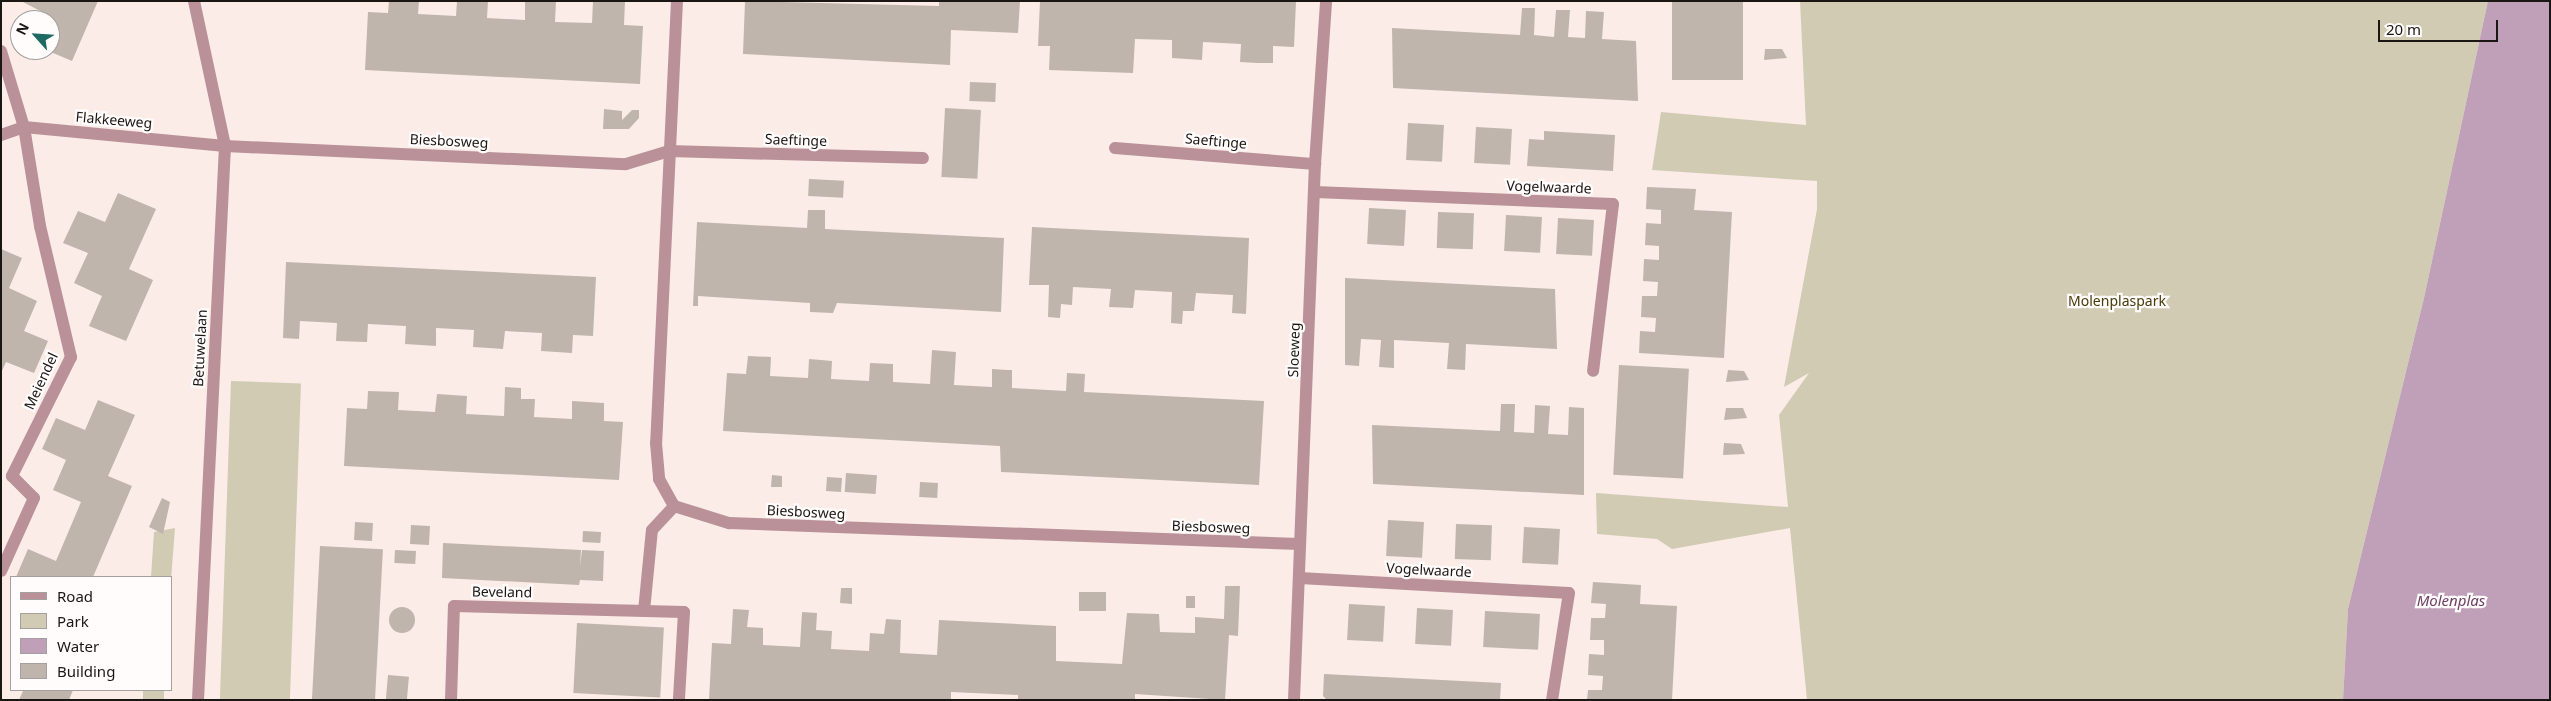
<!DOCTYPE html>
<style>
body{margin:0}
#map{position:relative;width:2551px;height:701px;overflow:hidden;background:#fbece8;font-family:"Noto Sans",sans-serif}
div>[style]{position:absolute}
.green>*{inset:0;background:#d1cbb3;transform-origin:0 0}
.water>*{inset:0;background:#c09fb8}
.building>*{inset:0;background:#bfb5ac;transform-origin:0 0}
.round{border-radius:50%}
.minor>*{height:12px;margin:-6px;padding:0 6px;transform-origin:6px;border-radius:6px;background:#ba9199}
span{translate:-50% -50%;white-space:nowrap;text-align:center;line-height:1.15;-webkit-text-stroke:4.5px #fffcfb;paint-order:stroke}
.street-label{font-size:14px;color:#1a1614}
.park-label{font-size:14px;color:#453a0a}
.water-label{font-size:15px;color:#6c3f63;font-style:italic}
.frame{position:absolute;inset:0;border:2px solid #1a1614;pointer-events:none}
.legend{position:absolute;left:10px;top:576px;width:162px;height:115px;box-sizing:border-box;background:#fffcfb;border:1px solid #a3a09f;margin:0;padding:6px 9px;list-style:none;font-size:15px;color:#1a1614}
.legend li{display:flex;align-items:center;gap:10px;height:25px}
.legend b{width:25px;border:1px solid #a3a09f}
.north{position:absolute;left:10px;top:10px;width:50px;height:50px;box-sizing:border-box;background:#fffcfb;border:1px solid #a3a09f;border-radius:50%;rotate:296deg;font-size:14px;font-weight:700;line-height:20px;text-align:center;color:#1a1614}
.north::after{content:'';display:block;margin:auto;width:18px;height:22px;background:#1e6963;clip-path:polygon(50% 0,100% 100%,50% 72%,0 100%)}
.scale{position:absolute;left:2378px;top:20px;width:120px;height:22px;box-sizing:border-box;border:2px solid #1a1614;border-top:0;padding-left:6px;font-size:15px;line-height:18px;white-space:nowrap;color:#1a1614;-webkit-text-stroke:4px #fffcfb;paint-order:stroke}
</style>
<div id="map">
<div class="green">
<i style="clip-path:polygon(1800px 1px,2488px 1px,2424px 298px,2348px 609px,2343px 700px,1807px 700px,1790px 528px,1672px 549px,1657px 539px,1597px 534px,1596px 493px,1788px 507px,1779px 415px,1809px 373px,1784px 387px,1817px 209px,1817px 181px,1652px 170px,1661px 112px,1806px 125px)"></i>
<i style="left:231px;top:381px;width:70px;height:319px;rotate:2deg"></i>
<i style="clip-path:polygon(175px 528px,171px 580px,151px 577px,154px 532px)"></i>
<i style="left:143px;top:690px;width:21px;height:10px"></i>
</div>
<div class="water">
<i style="clip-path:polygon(2488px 1px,2550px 1px,2550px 700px,2343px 700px,2348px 609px,2424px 298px)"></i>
</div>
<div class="building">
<i style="clip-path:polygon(21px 1px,98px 1px,72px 61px,46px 50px,50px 50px,48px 15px)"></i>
<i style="clip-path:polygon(389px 1px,419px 1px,418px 14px,456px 16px,457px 1px,488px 1px,487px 18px,525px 20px,525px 2px,556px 1px,555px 22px,592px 23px,593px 1px,625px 1px,624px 25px,643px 26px,640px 84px,365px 70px,368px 12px,388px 13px)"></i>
<i style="clip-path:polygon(745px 1px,939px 6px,939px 1px,1020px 1px,1018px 33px,951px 30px,950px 65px,743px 54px)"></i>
<i style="clip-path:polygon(1040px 1px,1296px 1px,1294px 47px,1273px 46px,1273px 63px,1257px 63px,1240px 62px,1241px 44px,1203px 42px,1202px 60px,1172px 58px,1172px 40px,1135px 39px,1133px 73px,1049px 70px,1050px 46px,1038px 46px)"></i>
<i style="left:1672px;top:1px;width:71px;height:79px"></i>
<i style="clip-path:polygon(1522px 8px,1535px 8px,1534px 35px,1554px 37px,1556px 10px,1570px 10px,1568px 37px,1585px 38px,1586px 11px,1604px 12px,1602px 39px,1636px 41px,1638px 101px,1393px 88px,1392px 28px,1520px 35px)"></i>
<i style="clip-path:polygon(1765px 49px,1782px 49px,1787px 58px,1764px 60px)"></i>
<i style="left:970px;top:82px;width:26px;height:19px;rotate:2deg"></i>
<i style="left:945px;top:108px;width:36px;height:69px;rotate:3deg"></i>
<i style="clip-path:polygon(604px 109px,622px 111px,622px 120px,632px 110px,639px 110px,639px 118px,629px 129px,603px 129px)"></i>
<i style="left:1408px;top:123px;width:36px;height:37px;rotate:3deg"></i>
<i style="left:1476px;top:127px;width:36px;height:36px;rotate:3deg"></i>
<i style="clip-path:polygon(1544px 131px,1615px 135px,1613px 171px,1527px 166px,1529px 139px,1544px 140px)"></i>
<i style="left:809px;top:179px;width:35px;height:17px;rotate:3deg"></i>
<i style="clip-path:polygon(1647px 187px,1696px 189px,1694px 210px,1732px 212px,1724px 358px,1639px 353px,1640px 331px,1655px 332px,1656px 318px,1641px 317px,1642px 296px,1657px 296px,1658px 282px,1643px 281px,1644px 259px,1659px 260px,1659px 246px,1645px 245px,1646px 223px,1661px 224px,1661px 210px,1646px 209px)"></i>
<i style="clip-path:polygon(118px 193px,156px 209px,129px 269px,153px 280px,126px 341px,89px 326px,102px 296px,74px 283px,88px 253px,63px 243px,78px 211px,105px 222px)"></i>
<i style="left:1369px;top:208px;width:37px;height:36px;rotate:3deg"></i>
<i style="clip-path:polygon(808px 210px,825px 210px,825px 229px,1004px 238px,1001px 312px,837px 303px,833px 313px,810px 312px,810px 303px,698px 296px,698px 306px,693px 306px,697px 222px,807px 228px)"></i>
<i style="left:1438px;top:212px;width:36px;height:36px;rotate:2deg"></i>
<i style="left:1506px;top:215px;width:36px;height:36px;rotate:3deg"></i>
<i style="left:1558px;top:218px;width:36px;height:36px;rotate:3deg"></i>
<i style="clip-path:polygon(1032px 227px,1249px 238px,1246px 314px,1232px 313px,1233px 295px,1196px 293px,1194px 311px,1183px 311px,1182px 324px,1171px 323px,1172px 292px,1135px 290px,1133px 308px,1109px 307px,1111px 289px,1073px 287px,1072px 305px,1061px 304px,1060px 318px,1048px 317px,1049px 285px,1029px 285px)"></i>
<i style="clip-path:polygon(1px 249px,22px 258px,9px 288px,37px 301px,24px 331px,48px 341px,34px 373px,6px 362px,1px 373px)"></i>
<i style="clip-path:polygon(286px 262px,596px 277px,593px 336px,573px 335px,572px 353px,541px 351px,542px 333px,505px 331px,503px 349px,489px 348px,473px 347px,474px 330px,436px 328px,436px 346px,421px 345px,405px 344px,406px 326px,368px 324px,367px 342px,336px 341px,337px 323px,300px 321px,299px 339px,283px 338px)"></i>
<i style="clip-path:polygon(1345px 278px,1555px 289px,1557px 349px,1466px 344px,1465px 370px,1447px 369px,1449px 343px,1394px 340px,1394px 368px,1379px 367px,1381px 340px,1361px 339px,1359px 366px,1345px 365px)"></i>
<i style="clip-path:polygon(932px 350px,956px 352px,954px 385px,992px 387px,992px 369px,1007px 370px,1012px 370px,1012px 388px,1066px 391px,1067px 373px,1085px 374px,1084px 392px,1264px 401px,1259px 485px,1001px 472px,1000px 446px,723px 431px,727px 373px,746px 374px,748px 356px,771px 357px,770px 376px,808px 378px,809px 359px,821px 360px,832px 361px,831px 379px,869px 381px,870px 363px,893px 364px,893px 382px,930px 384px)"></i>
<i style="left:1619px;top:365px;width:70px;height:110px;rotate:3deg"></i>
<i style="clip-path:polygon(1728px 370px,1744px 371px,1749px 380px,1726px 382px)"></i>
<i style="clip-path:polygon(505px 387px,521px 388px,521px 399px,535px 399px,534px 417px,572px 419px,572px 401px,604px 403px,604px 421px,623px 422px,619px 480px,344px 466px,347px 408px,367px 409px,368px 391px,399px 392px,398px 410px,435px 412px,437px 394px,467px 396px,466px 414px,504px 416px)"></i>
<i style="clip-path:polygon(98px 400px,135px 415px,108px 476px,132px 486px,93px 577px,16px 577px,28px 549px,56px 561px,81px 502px,53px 490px,66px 460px,42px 449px,56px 418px,85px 430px)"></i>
<i style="clip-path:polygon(1501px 404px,1515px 404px,1514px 432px,1534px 433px,1535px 405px,1550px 406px,1548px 434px,1568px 435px,1569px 407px,1584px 408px,1584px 495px,1373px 484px,1372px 425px,1500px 431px)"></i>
<i style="clip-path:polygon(1726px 408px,1743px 408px,1747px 418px,1724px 420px)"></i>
<i style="clip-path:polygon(1724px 443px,1741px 444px,1745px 454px,1723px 455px)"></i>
<i style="left:846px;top:473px;width:31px;height:19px;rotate:4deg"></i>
<i style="clip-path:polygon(772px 475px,782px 476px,782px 487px,771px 487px)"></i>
<i style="left:827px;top:477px;width:15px;height:14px;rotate:4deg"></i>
<i style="left:920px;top:482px;width:18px;height:15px;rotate:3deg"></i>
<i style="clip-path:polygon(162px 498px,170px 502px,163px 534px,149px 527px)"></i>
<i style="left:1388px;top:520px;width:36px;height:36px;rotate:3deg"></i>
<i style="left:355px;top:522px;width:18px;height:18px;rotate:3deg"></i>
<i style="left:1456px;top:524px;width:36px;height:35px;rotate:2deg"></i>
<i style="left:411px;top:525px;width:19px;height:19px;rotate:3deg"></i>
<i style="left:1524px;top:527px;width:36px;height:36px;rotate:3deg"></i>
<i style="left:583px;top:531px;width:18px;height:11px;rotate:3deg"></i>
<i style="clip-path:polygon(443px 543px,581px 550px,580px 566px,582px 550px,604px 551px,603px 581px,580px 580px,579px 585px,442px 578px)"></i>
<i style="left:320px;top:546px;width:63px;height:154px;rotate:3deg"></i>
<i style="left:395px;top:550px;width:21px;height:13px;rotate:3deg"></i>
<i style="clip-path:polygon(1593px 582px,1641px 585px,1640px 604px,1677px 606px,1672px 700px,1587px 700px,1588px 690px,1602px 690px,1603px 676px,1588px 675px,1589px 654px,1604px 655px,1604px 640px,1590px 640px,1591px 618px,1605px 618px,1606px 604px,1591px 603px)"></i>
<i style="clip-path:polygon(1225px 586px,1240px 586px,1238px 636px,1229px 635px,1225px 700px,1135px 694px,1135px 700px,1018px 700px,1018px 695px,951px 692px,951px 700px,709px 700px,712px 643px,731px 644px,733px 609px,749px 610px,747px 627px,763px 628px,763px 645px,800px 647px,802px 612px,817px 613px,816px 630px,832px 631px,831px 649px,869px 651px,870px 633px,884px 634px,886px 619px,901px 620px,900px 653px,937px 655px,939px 620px,1056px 626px,1056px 661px,1122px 664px,1127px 613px,1159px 614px,1160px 632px,1195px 633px,1195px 617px,1224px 619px)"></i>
<i style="clip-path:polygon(841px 588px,852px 588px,852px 604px,840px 603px)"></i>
<i style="left:1079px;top:592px;width:27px;height:19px"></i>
<i style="left:1186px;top:596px;width:9px;height:12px"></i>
<i style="left:1349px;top:604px;width:36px;height:36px;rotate:3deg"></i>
<i class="round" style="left:389px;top:607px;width:26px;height:26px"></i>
<i style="left:1417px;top:608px;width:36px;height:36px;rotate:3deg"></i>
<i style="left:1485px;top:611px;width:55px;height:36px;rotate:3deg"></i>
<i style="left:577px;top:623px;width:87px;height:70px;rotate:3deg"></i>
<i style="clip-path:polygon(1324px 674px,1501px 683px,1500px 700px,1327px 700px,1323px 696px)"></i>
<i style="left:388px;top:675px;width:21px;height:25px;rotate:5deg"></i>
<i style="clip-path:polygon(29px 690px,73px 690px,69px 700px,19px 700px,23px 691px)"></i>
</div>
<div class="minor">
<i style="left:194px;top:1px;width:148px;rotate:77.9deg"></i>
<i style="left:225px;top:146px;width:555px;rotate:92.79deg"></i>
<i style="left:677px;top:1px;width:442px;rotate:92.7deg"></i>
<i style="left:656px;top:443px;width:36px;rotate:85deg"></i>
<i style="left:659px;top:479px;width:31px;rotate:61deg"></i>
<i style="left:674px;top:506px;width:58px;rotate:17.2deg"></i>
<i style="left:729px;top:523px;width:571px;rotate:2.11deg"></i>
<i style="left:1px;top:51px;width:79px;rotate:73.2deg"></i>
<i style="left:24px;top:127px;width:100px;rotate:80.8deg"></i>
<i style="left:40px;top:226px;width:135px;rotate:76.7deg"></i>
<i style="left:71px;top:357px;width:133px;rotate:116.4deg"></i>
<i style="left:12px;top:476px;width:31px;rotate:45deg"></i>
<i style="left:34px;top:498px;width:80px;rotate:114.3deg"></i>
<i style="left:1px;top:135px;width:24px;rotate:-19deg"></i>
<i style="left:24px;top:127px;width:202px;rotate:5.4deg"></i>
<i style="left:225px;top:146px;width:401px;rotate:2.6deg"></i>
<i style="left:626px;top:164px;width:45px;rotate:-16.8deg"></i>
<i style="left:669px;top:151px;width:254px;rotate:1.6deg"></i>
<i style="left:1115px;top:148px;width:201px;rotate:4.6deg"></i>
<i style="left:1315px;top:192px;width:298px;rotate:2.3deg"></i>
<i style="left:1613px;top:204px;width:168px;rotate:96.8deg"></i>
<i style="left:1300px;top:578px;width:269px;rotate:3.2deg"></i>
<i style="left:1569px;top:593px;width:108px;rotate:99deg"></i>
<i style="left:644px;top:611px;width:81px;rotate:-84.4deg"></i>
<i style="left:652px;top:530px;width:33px;rotate:-47deg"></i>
<i style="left:451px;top:700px;width:94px;rotate:-88.2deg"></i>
<i style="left:454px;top:606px;width:230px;rotate:1.5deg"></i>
<i style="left:684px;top:612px;width:88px;rotate:93.3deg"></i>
<i style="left:1294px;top:700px;width:536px;rotate:-87.76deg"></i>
<i style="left:1315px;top:164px;width:163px;rotate:-86.1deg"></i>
</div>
<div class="street-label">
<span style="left:114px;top:120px;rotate:5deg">Flakkeeweg</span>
<span style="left:796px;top:140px;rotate:2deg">Saeftinge</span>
<span style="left:449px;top:141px;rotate:3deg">Biesbosweg</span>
<span style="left:1216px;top:141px;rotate:5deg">Saeftinge</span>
<span style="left:1549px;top:187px;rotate:2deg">Vogelwaarde</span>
<span style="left:200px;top:348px;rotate:-87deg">Betuwelaan</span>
<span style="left:1294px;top:350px;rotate:-88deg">Sloeweg</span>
<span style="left:41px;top:381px;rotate:-65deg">Meiendel</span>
<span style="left:806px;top:512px;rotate:3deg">Biesbosweg</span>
<span style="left:1211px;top:527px;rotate:2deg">Biesbosweg</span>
<span style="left:1429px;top:570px;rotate:3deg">Vogelwaarde</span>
<span style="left:502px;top:592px;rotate:1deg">Beveland</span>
</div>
<div class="park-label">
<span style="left:2117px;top:301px">Molenplaspark</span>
</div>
<div class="water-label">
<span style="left:2451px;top:601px">Molenplas</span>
</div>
<div class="frame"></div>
<ul class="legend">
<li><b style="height:6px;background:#ba9199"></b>Road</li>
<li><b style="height:14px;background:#d1cbb3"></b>Park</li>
<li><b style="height:14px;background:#c09fb8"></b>Water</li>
<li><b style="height:14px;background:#bfb5ac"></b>Building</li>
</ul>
<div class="north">N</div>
<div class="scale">20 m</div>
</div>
